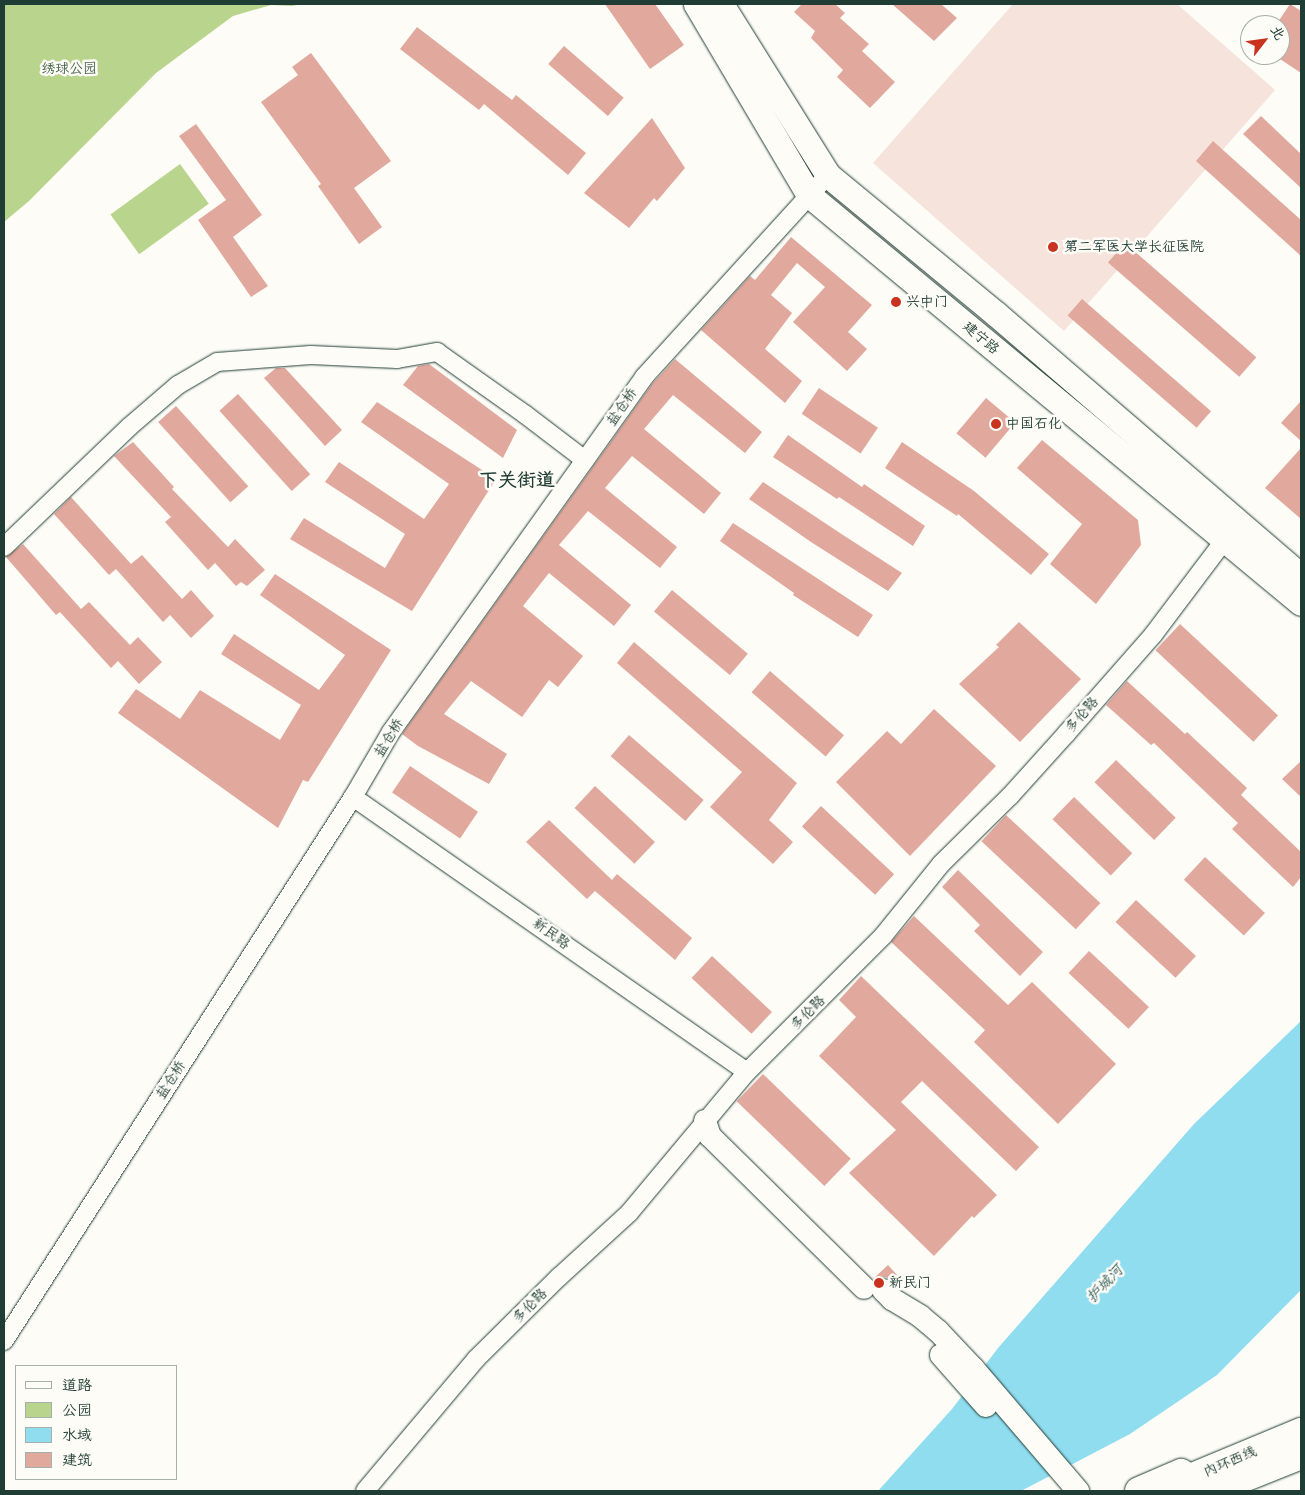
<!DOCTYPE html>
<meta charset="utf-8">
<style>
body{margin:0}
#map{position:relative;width:1305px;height:1495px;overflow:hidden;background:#fdfcf7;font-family:Sriracha,"LXGW WenKai TC",sans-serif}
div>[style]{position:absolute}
.built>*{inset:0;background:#f5e3dc}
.green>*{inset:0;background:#b9d58d;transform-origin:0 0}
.water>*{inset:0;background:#90ddf0}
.building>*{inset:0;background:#e1a89d;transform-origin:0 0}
.roads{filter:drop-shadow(0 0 1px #1f3d34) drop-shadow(0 0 1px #1f3d34)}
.minor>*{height:18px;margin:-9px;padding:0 9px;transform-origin:9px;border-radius:9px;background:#fdfcf7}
.tertiary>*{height:22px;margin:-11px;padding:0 11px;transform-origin:11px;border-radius:11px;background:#fdfcf7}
.secondary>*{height:25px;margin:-12.5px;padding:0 12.5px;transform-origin:12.5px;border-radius:12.5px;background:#fdfcf7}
.primary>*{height:28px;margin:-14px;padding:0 14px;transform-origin:14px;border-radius:14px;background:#fdfcf7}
.trunk>*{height:28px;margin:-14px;padding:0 14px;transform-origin:14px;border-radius:14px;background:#fdfcf7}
.dots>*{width:14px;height:14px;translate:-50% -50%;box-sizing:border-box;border:2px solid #fdfcf7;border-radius:50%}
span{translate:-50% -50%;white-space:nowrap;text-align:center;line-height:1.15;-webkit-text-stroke:5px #fdfcf7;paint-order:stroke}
.park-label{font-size:14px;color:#46634a}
.poi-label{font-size:14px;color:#1f3d34}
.left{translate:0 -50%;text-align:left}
.street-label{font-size:14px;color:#1f3d34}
.water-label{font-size:15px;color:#365d5a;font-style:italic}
.district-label{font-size:19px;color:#1f3d34;font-weight:700}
.frame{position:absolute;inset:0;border:5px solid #1f3d34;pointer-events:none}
.legend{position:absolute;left:15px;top:1365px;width:162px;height:115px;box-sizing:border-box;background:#fdfcf7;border:1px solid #a4b0a9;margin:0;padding:6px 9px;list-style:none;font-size:15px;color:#1f3d34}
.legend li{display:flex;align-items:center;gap:10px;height:25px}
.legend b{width:25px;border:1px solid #a4b0a9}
.north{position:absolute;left:1240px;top:15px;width:50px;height:50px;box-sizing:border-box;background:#fdfcf7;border:1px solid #a4b0a9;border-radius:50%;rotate:60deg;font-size:14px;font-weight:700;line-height:20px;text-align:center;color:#1f3d34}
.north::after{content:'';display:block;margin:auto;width:18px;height:22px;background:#c8321e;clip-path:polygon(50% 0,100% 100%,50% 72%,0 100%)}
</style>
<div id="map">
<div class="built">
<i style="clip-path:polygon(1013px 4px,1177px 4px,1275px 90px,1064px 331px,873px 163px)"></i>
</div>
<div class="green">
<i style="clip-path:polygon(4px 4px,303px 4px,292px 6px,271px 5px,233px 16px,156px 73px,29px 201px,4px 222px)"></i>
<i style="left:180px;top:164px;width:49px;height:86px;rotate:54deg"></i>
</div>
<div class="water">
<i style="clip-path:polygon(1301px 1021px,1301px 1290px,1217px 1375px,1130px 1434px,1021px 1491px,878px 1491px,952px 1409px,998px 1348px,1194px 1124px)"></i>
</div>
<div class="building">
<i style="clip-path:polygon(605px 4px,655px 4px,684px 45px,650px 69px)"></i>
<i style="clip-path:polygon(802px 4px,835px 4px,845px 13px,840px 18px,869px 44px,862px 51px,895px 82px,870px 108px,837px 77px,843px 70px,811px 38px,815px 31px,794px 12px)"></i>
<i style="clip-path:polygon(892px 4px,941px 4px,957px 18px,934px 41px)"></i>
<i style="clip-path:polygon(1290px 4px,1301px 11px,1301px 73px,1280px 59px,1280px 19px)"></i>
<i style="clip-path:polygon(417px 27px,512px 100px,516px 95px,586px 153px,568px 175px,484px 104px,479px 110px,400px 49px)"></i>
<i style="left:564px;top:46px;width:79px;height:24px;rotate:41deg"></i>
<i style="clip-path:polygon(311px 53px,391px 161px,354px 188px,382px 227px,359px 244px,318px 186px,321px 184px,261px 102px,298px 75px,292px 67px)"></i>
<i style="clip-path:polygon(1261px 116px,1301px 154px,1301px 188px,1243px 134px)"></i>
<i style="clip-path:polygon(652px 118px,685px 168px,657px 201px,654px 198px,629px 228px,584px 193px)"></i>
<i style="clip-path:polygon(196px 124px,262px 215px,233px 237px,268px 286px,251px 297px,198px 220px,226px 200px,179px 136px)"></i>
<i style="clip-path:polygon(1213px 141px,1301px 220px,1301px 256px,1196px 161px)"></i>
<i style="clip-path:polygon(791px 237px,872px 305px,848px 332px,867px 349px,847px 371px,793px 322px,825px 287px,797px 263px,771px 295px,792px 313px,765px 349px,802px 381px,785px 403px,701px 330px,750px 276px,755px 280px)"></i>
<i style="left:1125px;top:243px;width:174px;height:26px;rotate:41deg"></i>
<i style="left:1082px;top:299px;width:171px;height:22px;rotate:41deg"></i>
<i style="clip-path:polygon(675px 359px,762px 432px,745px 453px,673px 395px,644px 429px,721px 493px,704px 514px,632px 456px,605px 488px,677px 547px,660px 568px,588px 511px,559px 545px,631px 605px,614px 626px,549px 573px,523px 606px,583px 656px,558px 687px,549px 680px,522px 717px,471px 681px,444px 714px,507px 754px,489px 784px,418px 746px,402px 734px,652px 384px)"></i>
<i style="clip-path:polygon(429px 364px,517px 430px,503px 458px,403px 385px,418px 366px)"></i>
<i style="clip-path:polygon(276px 368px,285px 368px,342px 430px,325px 446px,264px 378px)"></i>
<i style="left:819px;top:388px;width:71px;height:31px;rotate:34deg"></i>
<i style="left:238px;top:394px;width:108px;height:25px;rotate:48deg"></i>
<i style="left:986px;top:398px;width:38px;height:46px;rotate:40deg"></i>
<i style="clip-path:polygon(1301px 401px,1301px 441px,1281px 423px)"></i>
<i style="clip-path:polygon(377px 402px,496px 479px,412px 611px,290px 539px,304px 518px,385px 568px,405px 534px,325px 482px,339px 462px,424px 519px,449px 484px,361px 422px)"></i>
<i style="left:176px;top:406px;width:108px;height:24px;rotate:48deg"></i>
<i style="clip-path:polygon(788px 435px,862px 487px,864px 484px,925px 526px,913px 546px,839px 497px,837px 499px,773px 457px)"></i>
<i style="clip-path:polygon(1042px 440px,1138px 520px,1141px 545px,1096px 604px,1050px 564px,1082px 524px,1017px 468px)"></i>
<i style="clip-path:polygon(133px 442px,174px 487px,172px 489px,228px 547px,235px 539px,265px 570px,247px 586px,241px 582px,236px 586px,215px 563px,208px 570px,165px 522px,171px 517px,114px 456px)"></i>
<i style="clip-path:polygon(902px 442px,974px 491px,1049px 554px,1031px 575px,958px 514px,957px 516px,885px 468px)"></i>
<i style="clip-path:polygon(1301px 448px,1301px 519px,1265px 488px)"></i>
<i style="clip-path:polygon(763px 482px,843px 535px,902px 573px,888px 591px,811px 542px,749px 499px)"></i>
<i style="clip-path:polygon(71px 497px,131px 564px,142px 555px,182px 599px,191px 590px,214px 616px,191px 638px,170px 615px,163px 622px,116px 569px,109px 575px,54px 514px)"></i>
<i style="clip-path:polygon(733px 523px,873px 615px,858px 637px,793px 595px,794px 593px,720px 541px)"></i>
<i style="clip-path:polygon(23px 544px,81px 609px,89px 602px,130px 645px,138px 637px,162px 662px,139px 684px,118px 661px,111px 668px,60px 612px,56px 615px,6px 557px)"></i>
<i style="clip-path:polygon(275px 574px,391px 650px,308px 782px,303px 780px,278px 828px,118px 713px,136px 689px,180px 719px,200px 690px,280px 740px,301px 705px,221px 654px,234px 634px,319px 690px,345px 655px,260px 595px)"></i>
<i style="left:672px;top:590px;width:99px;height:28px;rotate:40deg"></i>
<i style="clip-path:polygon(1019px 622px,1081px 679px,1020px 742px,959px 684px,999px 647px,996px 645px)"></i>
<i style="left:1180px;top:624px;width:134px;height:36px;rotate:43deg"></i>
<i style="clip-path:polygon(634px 642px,797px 783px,769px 820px,793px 842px,773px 864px,710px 807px,742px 772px,617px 663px)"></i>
<i style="left:770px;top:671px;width:98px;height:28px;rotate:41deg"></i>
<i style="clip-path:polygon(1127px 681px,1185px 734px,1187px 732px,1247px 788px,1241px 795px,1301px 852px,1301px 877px,1293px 887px,1232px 829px,1238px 823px,1154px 743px,1151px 745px,1106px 705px)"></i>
<i style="clip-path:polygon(934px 709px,996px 766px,910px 856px,836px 782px,887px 731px,901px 744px)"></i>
<i style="left:629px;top:735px;width:99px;height:28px;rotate:41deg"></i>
<i style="left:1116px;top:760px;width:83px;height:31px;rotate:44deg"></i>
<i style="clip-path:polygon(1301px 761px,1301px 797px,1282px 779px)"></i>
<i style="left:410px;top:766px;width:82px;height:32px;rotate:34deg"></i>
<i style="left:595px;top:786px;width:82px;height:30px;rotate:43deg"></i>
<i style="left:1074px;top:797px;width:81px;height:31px;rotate:44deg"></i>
<i style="left:821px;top:806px;width:100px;height:28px;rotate:43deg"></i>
<i style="left:1006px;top:815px;width:129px;height:36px;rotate:43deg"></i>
<i style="clip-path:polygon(549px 820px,612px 880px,617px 874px,692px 938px,675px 960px,595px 891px,587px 899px,526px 842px)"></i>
<i style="left:1205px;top:857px;width:82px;height:31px;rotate:43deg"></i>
<i style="clip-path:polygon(958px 870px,1043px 952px,1020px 976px,974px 931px,980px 925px,942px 887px)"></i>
<i style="left:1136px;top:900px;width:82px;height:30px;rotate:43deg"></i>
<i style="clip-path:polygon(914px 916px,1008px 1005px,1032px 982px,1116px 1064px,1058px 1124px,974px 1042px,985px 1030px,891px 942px)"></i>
<i style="left:1089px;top:951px;width:82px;height:30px;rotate:43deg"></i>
<i style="left:712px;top:956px;width:82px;height:30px;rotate:43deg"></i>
<i style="clip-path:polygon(861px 976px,1039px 1147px,1016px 1171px,922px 1081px,901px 1102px,997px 1195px,974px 1218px,972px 1216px,934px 1256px,849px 1173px,896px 1130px,819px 1056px,856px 1017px,839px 1000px)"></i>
<i style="left:763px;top:1074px;width:122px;height:38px;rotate:44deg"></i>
<i style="clip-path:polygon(888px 1265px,898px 1276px,892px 1281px,886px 1277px,874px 1280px,873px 1279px)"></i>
</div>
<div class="roads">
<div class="minor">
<i style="left:4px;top:547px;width:173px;rotate:-43.8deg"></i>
<i style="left:129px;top:427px;width:65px;rotate:-40.6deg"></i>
<i style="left:178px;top:385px;width:45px;rotate:-30.5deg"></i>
<i style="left:217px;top:362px;width:94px;rotate:-4.3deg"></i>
<i style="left:311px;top:355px;width:86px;rotate:2.7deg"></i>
<i style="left:397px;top:359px;width:41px;rotate:-9.9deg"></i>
<i style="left:437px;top:352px;width:109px;rotate:35.3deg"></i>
<i style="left:526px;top:415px;width:74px;rotate:37.3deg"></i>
<i style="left:353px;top:797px;width:480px;rotate:34.9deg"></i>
<i style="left:4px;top:1341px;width:646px;rotate:-57.32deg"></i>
<i style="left:353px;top:797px;width:75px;rotate:-59.7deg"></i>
<i style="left:391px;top:732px;width:436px;rotate:-54.5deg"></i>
<i style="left:644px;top:377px;width:273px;rotate:-47.7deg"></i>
<i style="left:365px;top:1491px;width:172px;rotate:-49.9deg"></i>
<i style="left:476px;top:1359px;width:117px;rotate:-44.7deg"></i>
<i style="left:559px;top:1277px;width:95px;rotate:-42.4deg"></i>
<i style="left:629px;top:1213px;width:184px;rotate:-50.1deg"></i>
<i style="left:747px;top:1072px;width:192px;rotate:-45deg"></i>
<i style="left:883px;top:936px;width:92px;rotate:-51.1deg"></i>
<i style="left:941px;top:864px;width:97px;rotate:-44.6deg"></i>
<i style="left:1010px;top:796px;width:84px;rotate:-47.9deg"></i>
<i style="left:1066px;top:734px;width:132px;rotate:-48.7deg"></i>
<i style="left:1153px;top:635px;width:131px;rotate:-53deg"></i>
</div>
<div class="tertiary">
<i style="left:705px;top:1121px;width:16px;rotate:72deg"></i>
<i style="left:710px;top:1136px;width:216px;rotate:44.6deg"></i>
<i style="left:883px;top:1290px;width:13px;rotate:45deg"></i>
<i style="left:892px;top:1299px;width:33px;rotate:31deg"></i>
<i style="left:920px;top:1316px;width:23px;rotate:40deg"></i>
<i style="left:938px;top:1331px;width:51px;rotate:46.6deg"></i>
<i style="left:973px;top:1368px;width:162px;rotate:49.5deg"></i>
<i style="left:941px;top:1355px;width:68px;rotate:48.6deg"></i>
</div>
<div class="secondary">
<i style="left:696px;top:4px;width:222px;rotate:59.4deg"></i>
<i style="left:809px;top:195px;width:639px;rotate:39.67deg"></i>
<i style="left:721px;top:4px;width:202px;rotate:58deg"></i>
<i style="left:828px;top:175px;width:218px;rotate:39.6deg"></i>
<i style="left:996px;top:314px;width:402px;rotate:40.7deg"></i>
</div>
<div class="primary">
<i style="left:1139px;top:1491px;width:46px;rotate:-23.2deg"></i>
<i style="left:1211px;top:1491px;width:97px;rotate:-21.8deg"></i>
</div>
<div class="trunk">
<i style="left:1159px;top:1491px;width:154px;rotate:-22.6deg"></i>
</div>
</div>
<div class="dots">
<i style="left:1053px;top:247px;background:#c8321e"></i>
<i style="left:896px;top:302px;background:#c8321e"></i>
<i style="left:996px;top:424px;background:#c8321e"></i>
<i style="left:879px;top:1283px;background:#c8321e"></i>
</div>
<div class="park-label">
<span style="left:69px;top:69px">绣球公园</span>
</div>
<div class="poi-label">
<span class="left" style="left:1064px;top:247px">第二军医大学长征医院</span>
<span class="left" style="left:906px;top:302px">兴中门</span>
<span class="left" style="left:1006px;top:424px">中国石化</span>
<span class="left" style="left:889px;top:1283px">新民门</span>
</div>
<div class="street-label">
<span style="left:981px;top:338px;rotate:40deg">建宁路</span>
<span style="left:622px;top:407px;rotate:-55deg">盐仓桥</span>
<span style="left:1082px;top:715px;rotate:-49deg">多伦路</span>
<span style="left:389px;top:738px;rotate:-58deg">盐仓桥</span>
<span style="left:551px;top:934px;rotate:36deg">新民路</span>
<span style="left:808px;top:1013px;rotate:-45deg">多伦路</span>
<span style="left:171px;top:1080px;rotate:-57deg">盐仓桥</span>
<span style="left:530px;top:1306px;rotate:-45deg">多伦路</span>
<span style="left:1230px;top:1462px;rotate:-23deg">内环西线</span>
</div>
<div class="water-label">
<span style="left:1105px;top:1284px;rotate:-47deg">护城河</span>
</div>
<div class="district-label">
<span style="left:517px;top:480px">下关街道</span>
</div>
<div class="frame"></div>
<ul class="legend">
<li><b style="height:6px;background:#fdfcf7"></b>道路</li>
<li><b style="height:14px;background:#b9d58d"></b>公园</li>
<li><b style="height:14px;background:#90ddf0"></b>水域</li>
<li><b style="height:14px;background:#e1a89d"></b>建筑</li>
</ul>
<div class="north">北</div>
</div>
